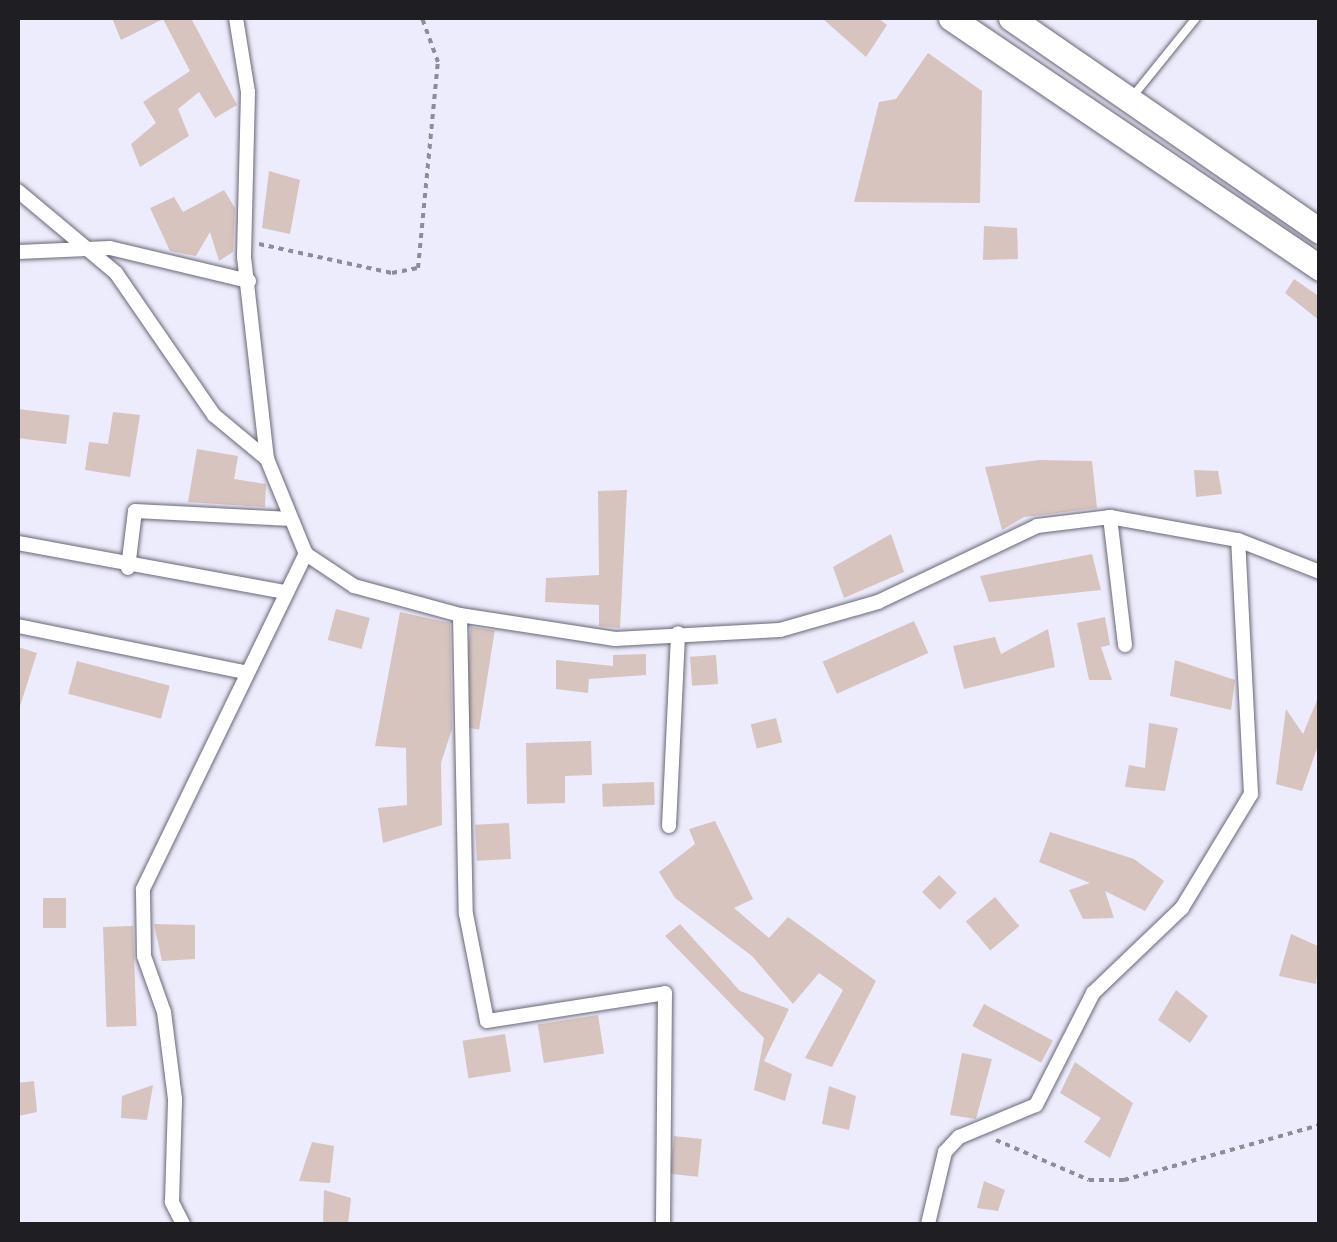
<!DOCTYPE html>
<style>
body{margin:0}
#map{position:relative;width:1337px;height:1242px;overflow:hidden;background:#edecfc;font-family:"Titillium Web",sans-serif}
div>[style]{position:absolute}
.building>*{inset:0;background:#d7c4be;transform-origin:0 0}
.path>*{height:4px;margin-top:-2px;transform-origin:0;background:repeating-linear-gradient(90deg,#8d8d98 0 5px,transparent 0 10px)}
.roads{filter:drop-shadow(0 0 2px #696776) drop-shadow(0 0 2px #696776)}
.lane>*{height:8px;margin:-4px;padding:0 4px;transform-origin:4px;border-radius:4px;background:#fff}
.street>*{height:14px;margin:-7px;padding:0 7px;transform-origin:7px;border-radius:7px;background:#fff}
.highway>*{height:25px;margin:-12.5px;padding:0 12.5px;transform-origin:12.5px;border-radius:12.5px;background:#fff}
span{translate:-50% -50%;white-space:nowrap;text-align:center;line-height:1.15;-webkit-text-stroke:8px #fbfafe;paint-order:stroke}
.frame{position:absolute;inset:0;border:20px solid #1e1e23;pointer-events:none}
</style>
<div id="map">
<div class="building">
<i style="clip-path:polygon(112px 18px,191px 18px,237px 105px,215px 118px,199px 92px,178px 109px,189px 136px,140px 167px,131px 144px,156px 123px,143px 102px,190px 71px,163px 19px,121px 40px)"></i>
<i style="clip-path:polygon(822px 18px,878px 18px,887px 25px,866px 57px)"></i>
<i style="clip-path:polygon(928px 53px,982px 91px,980px 203px,854px 202px,879px 102px,896px 99px)"></i>
<i style="clip-path:polygon(269px 171px,300px 180px,290px 234px,262px 228px)"></i>
<i style="clip-path:polygon(224px 190px,235px 208px,233px 252px,219px 261px,210px 232px,196px 256px,170px 251px,150px 208px,174px 197px,183px 212px)"></i>
<i style="clip-path:polygon(984px 226px,1017px 228px,1018px 259px,983px 260px)"></i>
<i style="clip-path:polygon(1294px 279px,1320px 297px,1320px 321px,1285px 293px)"></i>
<i style="left:18px;top:409px;width:52px;height:29px;rotate:7deg"></i>
<i style="clip-path:polygon(113px 412px,140px 415px,130px 477px,85px 470px,89px 442px,108px 444px)"></i>
<i style="clip-path:polygon(197px 449px,238px 456px,234px 479px,266px 484px,265px 507px,188px 502px)"></i>
<i style="clip-path:polygon(1040px 460px,1092px 461px,1097px 508px,1024px 517px,1002px 530px,985px 467px)"></i>
<i style="clip-path:polygon(1194px 470px,1218px 471px,1222px 494px,1196px 497px)"></i>
<i style="clip-path:polygon(627px 490px,620px 628px,599px 626px,599px 605px,545px 602px,546px 578px,599px 575px,598px 491px)"></i>
<i style="clip-path:polygon(891px 534px,904px 572px,844px 598px,833px 567px)"></i>
<i style="clip-path:polygon(1092px 554px,1101px 590px,989px 602px,980px 576px)"></i>
<i style="left:336px;top:609px;width:35px;height:32px;rotate:15deg"></i>
<i style="clip-path:polygon(400px 612px,450px 623px,452px 729px,441px 763px,442px 825px,383px 843px,378px 808px,407px 805px,406px 748px,375px 746px)"></i>
<i style="clip-path:polygon(1105px 617px,1110px 645px,1101px 647px,1112px 680px,1089px 680px,1077px 623px)"></i>
<i style="left:914px;top:621px;width:35px;height:100px;rotate:66deg"></i>
<i style="left:471px;top:627px;width:24px;height:100px;rotate:9deg"></i>
<i style="clip-path:polygon(1048px 629px,1055px 667px,964px 689px,953px 646px,995px 637px,1001px 654px)"></i>
<i style="clip-path:polygon(18px 647px,37px 653px,20px 706px,18px 705px)"></i>
<i style="clip-path:polygon(646px 654px,646px 675px,589px 679px,588px 693px,556px 689px,556px 660px,613px 666px,613px 655px)"></i>
<i style="left:716px;top:655px;width:29px;height:26px;rotate:86deg"></i>
<i style="clip-path:polygon(1175px 660px,1235px 680px,1231px 710px,1170px 696px)"></i>
<i style="left:77px;top:661px;width:96px;height:34px;rotate:15deg"></i>
<i style="clip-path:polygon(1320px 693px,1320px 740px,1302px 791px,1276px 784px,1286px 709px,1303px 734px)"></i>
<i style="left:776px;top:718px;width:25px;height:26px;rotate:76deg"></i>
<i style="clip-path:polygon(1149px 723px,1178px 728px,1165px 791px,1125px 787px,1129px 765px,1145px 768px)"></i>
<i style="clip-path:polygon(591px 741px,592px 775px,565px 776px,565px 803px,527px 804px,526px 743px)"></i>
<i style="left:654px;top:782px;width:23px;height:52px;rotate:88deg"></i>
<i style="clip-path:polygon(715px 821px,753px 899px,734px 908px,769px 938px,788px 917px,876px 981px,832px 1067px,805px 1058px,843px 990px,819px 973px,793px 1004px,752px 956px,675px 898px,659px 872px,695px 844px,689px 829px)"></i>
<i style="left:509px;top:823px;width:36px;height:34px;rotate:87deg"></i>
<i style="clip-path:polygon(1050px 832px,1134px 859px,1164px 881px,1145px 911px,1105px 891px,1114px 918px,1083px 919px,1069px 890px,1090px 883px,1039px 862px)"></i>
<i style="left:939px;top:875px;width:25px;height:24px;rotate:45deg"></i>
<i style="left:995px;top:897px;width:38px;height:38px;rotate:50deg"></i>
<i style="left:43px;top:898px;width:23px;height:30px"></i>
<i style="clip-path:polygon(154px 924px,195px 925px,195px 959px,162px 961px)"></i>
<i style="clip-path:polygon(680px 924px,740px 991px,789px 1009px,764px 1061px,792px 1074px,785px 1101px,754px 1090px,764px 1038px,665px 936px)"></i>
<i style="left:133px;top:926px;width:100px;height:30px;rotate:88deg"></i>
<i style="clip-path:polygon(1291px 934px,1320px 947px,1316px 984px,1279px 976px)"></i>
<i style="clip-path:polygon(1176px 990px,1208px 1016px,1190px 1043px,1158px 1020px)"></i>
<i style="left:984px;top:1004px;width:78px;height:25px;rotate:28deg"></i>
<i style="left:598px;top:1015px;width:39px;height:61px;rotate:81deg"></i>
<i style="left:505px;top:1034px;width:38px;height:43px;rotate:81deg"></i>
<i style="clip-path:polygon(962px 1053px,992px 1059px,976px 1119px,950px 1115px)"></i>
<i style="clip-path:polygon(1075px 1062px,1133px 1103px,1110px 1158px,1084px 1142px,1101px 1118px,1060px 1093px)"></i>
<i style="clip-path:polygon(34px 1081px,37px 1112px,18px 1116px,18px 1083px)"></i>
<i style="clip-path:polygon(153px 1085px,147px 1120px,121px 1118px,122px 1096px)"></i>
<i style="clip-path:polygon(829px 1086px,856px 1096px,849px 1130px,822px 1124px)"></i>
<i style="left:674px;top:1136px;width:28px;height:38px;rotate:6deg"></i>
<i style="clip-path:polygon(312px 1142px,334px 1146px,330px 1183px,299px 1181px)"></i>
<i style="clip-path:polygon(984px 1181px,1005px 1190px,998px 1211px,977px 1208px)"></i>
<i style="clip-path:polygon(324px 1190px,351px 1198px,348px 1224px,323px 1222px)"></i>
</div>
<div class="path">
<i style="left:259px;top:244px;width:136px;rotate:12.3deg"></i>
<i style="left:392px;top:273px;width:26px;rotate:-11deg"></i>
<i style="left:418px;top:268px;width:207px;rotate:-84.5deg"></i>
<i style="left:438px;top:62px;width:47px;rotate:-110deg"></i>
<i style="left:996px;top:1140px;width:101px;rotate:23.3deg"></i>
<i style="left:1089px;top:1180px;width:35px"></i>
<i style="left:1124px;top:1180px;width:204px;rotate:-15.7deg"></i>
</div>
<div class="roads">
<div class="lane">
<i style="left:1133px;top:96px;width:100px;rotate:-51.1deg"></i>
</div>
<div class="street">
<i style="left:236px;top:18px;width:75px;rotate:80.8deg"></i>
<i style="left:248px;top:92px;width:165px;rotate:91.4deg"></i>
<i style="left:244px;top:257px;width:203px;rotate:83.5deg"></i>
<i style="left:267px;top:459px;width:103px;rotate:67.7deg"></i>
<i style="left:306px;top:554px;width:58px;rotate:33.7deg"></i>
<i style="left:354px;top:586px;width:110px;rotate:15.3deg"></i>
<i style="left:460px;top:615px;width:157px;rotate:8.8deg"></i>
<i style="left:615px;top:639px;width:165px;rotate:-3.1deg"></i>
<i style="left:780px;top:630px;width:102px;rotate:-15.9deg"></i>
<i style="left:878px;top:602px;width:176px;rotate:-25.5deg"></i>
<i style="left:1037px;top:526px;width:74px;rotate:-7deg"></i>
<i style="left:1110px;top:517px;width:130px;rotate:10.2deg"></i>
<i style="left:1238px;top:540px;width:88px;rotate:21.3deg"></i>
<i style="left:18px;top:191px;width:128px;rotate:39.9deg"></i>
<i style="left:116px;top:273px;width:173px;rotate:55.4deg"></i>
<i style="left:214px;top:415px;width:69px;rotate:39.7deg"></i>
<i style="left:18px;top:252px;width:92px;rotate:-2.5deg"></i>
<i style="left:110px;top:248px;width:143px;rotate:13.4deg"></i>
<i style="left:1110px;top:517px;width:129px;rotate:83.3deg"></i>
<i style="left:18px;top:543px;width:272px;rotate:10.4deg"></i>
<i style="left:128px;top:568px;width:57px;rotate:-83deg"></i>
<i style="left:135px;top:511px;width:156px;rotate:2.9deg"></i>
<i style="left:460px;top:615px;width:299px;rotate:88.9deg"></i>
<i style="left:466px;top:914px;width:109px;rotate:78.9deg"></i>
<i style="left:487px;top:1021px;width:180px;rotate:-8.9deg"></i>
<i style="left:665px;top:993px;width:231px;rotate:90.5deg"></i>
<i style="left:18px;top:626px;width:232px;rotate:11.5deg"></i>
<i style="left:669px;top:826px;width:193px;rotate:-87.3deg"></i>
<i style="left:183px;top:1224px;width:25px;rotate:-117deg"></i>
<i style="left:172px;top:1202px;width:103px;rotate:-88.3deg"></i>
<i style="left:175px;top:1099px;width:88px;rotate:-97.2deg"></i>
<i style="left:164px;top:1012px;width:59px;rotate:-109.7deg"></i>
<i style="left:144px;top:956px;width:67px;rotate:-90.9deg"></i>
<i style="left:143px;top:889px;width:373px;rotate:-64.1deg"></i>
<i style="left:928px;top:1224px;width:74px;rotate:-76.7deg"></i>
<i style="left:945px;top:1152px;width:21px;rotate:-47deg"></i>
<i style="left:959px;top:1137px;width:83px;rotate:-22.6deg"></i>
<i style="left:1036px;top:1105px;width:126px;rotate:-63deg"></i>
<i style="left:1093px;top:993px;width:123px;rotate:-43.7deg"></i>
<i style="left:1182px;top:908px;width:133px;rotate:-58.8deg"></i>
<i style="left:1251px;top:794px;width:254px;rotate:-92.9deg"></i>
</div>
<div class="highway">
<i style="left:951px;top:18px;width:446px;rotate:34.1deg"></i>
<i style="left:1011px;top:18px;width:375px;rotate:34.6deg"></i>
</div>
</div>
<div class="frame"></div>
</div>
